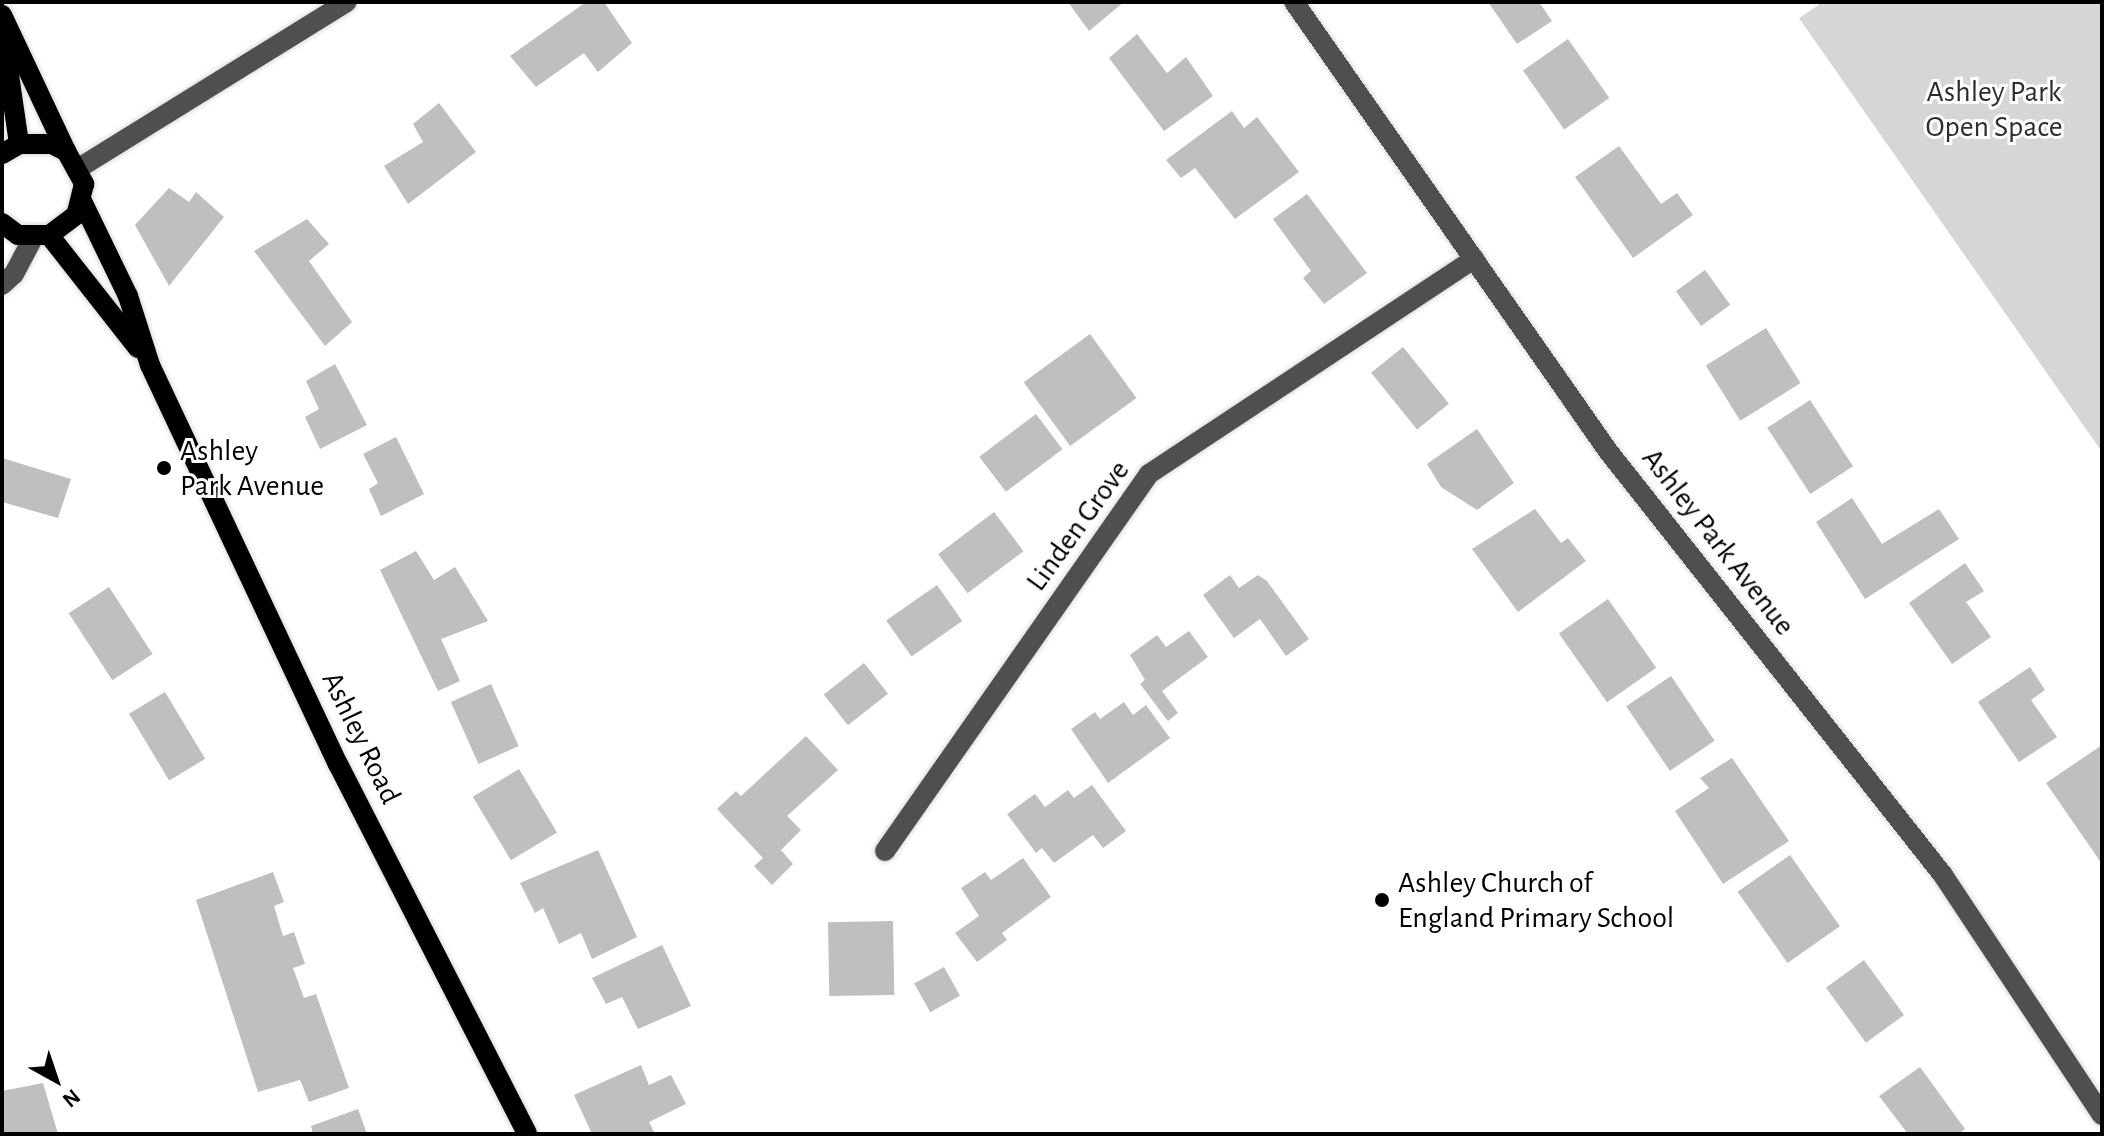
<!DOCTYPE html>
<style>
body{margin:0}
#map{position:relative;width:2104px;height:1136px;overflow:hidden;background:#fff;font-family:"Alegreya Sans",sans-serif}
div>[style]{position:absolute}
.green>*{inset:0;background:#d6d6d6}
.building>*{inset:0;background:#bfbfbf;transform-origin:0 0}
.roads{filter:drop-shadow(0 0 2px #dbdbdb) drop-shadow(0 0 2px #dbdbdb)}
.minor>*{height:20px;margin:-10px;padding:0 10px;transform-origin:10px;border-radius:10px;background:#4f4f4f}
.major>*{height:20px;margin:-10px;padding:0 10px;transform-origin:10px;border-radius:10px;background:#000}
.dots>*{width:22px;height:22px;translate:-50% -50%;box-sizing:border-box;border:4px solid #fff;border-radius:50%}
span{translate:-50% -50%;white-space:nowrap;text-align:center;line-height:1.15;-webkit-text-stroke:6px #fff;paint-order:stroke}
.park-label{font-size:30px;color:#2d2d2d}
.poi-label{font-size:30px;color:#000}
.left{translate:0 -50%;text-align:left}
.street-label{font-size:30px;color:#000}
.frame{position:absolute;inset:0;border:4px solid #000;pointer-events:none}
.north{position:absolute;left:16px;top:1040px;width:80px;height:80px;-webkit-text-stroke:6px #fff;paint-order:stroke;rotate:140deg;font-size:22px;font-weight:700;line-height:32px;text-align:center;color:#000}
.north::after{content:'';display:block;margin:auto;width:28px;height:36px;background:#000;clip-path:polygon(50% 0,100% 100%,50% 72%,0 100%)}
</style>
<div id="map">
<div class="green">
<i style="clip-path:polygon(1823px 2px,2102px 2px,2102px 452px,1799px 18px)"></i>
</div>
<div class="building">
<i style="clip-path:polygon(586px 2px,604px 2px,632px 43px,598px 72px,584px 53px,536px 87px,510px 56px)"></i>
<i style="clip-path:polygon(1068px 2px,1124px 2px,1089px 31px)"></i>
<i style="clip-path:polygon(1488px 2px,1539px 2px,1552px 21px,1517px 44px)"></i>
<i style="clip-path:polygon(1137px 34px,1167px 73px,1186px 57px,1213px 96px,1164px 131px,1109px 58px)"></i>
<i style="left:1568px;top:39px;width:72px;height:55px;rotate:55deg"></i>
<i style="clip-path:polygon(439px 103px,476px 152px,408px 204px,384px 166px,423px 142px,413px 124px)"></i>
<i style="clip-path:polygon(1232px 111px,1244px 128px,1257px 117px,1299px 172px,1235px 219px,1195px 168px,1181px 178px,1166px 160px)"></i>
<i style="clip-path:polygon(1619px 146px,1661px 204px,1677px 193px,1693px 215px,1633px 258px,1575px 177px)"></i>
<i style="clip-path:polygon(169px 188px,189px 202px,196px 192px,224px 217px,169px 286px,135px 225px)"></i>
<i style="clip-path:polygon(1307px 194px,1367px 273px,1324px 304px,1303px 278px,1311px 271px,1273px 219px)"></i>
<i style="clip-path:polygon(307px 219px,329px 244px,309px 261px,352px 322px,325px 346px,254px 251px)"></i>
<i style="left:1705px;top:270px;width:43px;height:36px;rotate:54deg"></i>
<i style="left:1766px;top:328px;width:65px;height:71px;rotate:58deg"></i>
<i style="left:1090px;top:334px;width:79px;height:82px;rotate:54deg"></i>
<i style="left:1403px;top:347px;width:73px;height:41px;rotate:51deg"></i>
<i style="clip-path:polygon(335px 364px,367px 425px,320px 449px,305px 417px,319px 409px,306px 381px)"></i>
<i style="left:1810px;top:400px;width:79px;height:51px;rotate:57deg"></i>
<i style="left:1036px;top:414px;width:44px;height:71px;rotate:53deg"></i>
<i style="clip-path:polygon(1477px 429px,1514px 483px,1477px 510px,1441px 487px,1427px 464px)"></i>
<i style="clip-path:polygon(396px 437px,424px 494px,381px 516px,369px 489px,378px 483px,363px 454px)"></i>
<i style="clip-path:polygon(2px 458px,71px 479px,58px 518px,2px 502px)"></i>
<i style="clip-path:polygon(1852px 498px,1882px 544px,1939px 509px,1959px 539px,1865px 599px,1816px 522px)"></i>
<i style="clip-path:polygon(1535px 509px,1561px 543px,1568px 538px,1586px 561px,1518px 612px,1472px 549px)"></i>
<i style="left:994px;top:512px;width:49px;height:70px;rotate:53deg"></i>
<i style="clip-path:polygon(416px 551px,434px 580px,455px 567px,488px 621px,441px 639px,460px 681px,438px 691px,380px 570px)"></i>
<i style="clip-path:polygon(1965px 563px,1984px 591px,1966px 602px,1991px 637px,1952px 664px,1909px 603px)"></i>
<i style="clip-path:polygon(1230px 575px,1239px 588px,1258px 575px,1267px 581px,1309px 639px,1286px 656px,1260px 619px,1234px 638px,1203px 595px)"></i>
<i style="left:937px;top:585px;width:44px;height:62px;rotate:55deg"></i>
<i style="left:109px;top:587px;width:80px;height:48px;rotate:57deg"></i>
<i style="left:1608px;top:599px;width:84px;height:60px;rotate:55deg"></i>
<i style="clip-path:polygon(1189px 631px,1208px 657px,1162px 691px,1178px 713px,1168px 721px,1140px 684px,1145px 680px,1130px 655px,1157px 635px,1166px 647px)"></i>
<i style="left:864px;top:663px;width:39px;height:51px;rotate:52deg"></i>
<i style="clip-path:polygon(2030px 667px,2045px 690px,2031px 700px,2057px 737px,2019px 762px,1978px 702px)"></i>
<i style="left:1671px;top:676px;width:78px;height:54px;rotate:56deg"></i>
<i style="left:491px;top:684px;width:68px;height:44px;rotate:66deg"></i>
<i style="left:165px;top:692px;width:78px;height:42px;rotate:59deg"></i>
<i style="clip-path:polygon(1124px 702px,1133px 715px,1146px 705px,1170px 738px,1108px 783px,1071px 729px,1095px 712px,1100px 719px)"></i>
<i style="clip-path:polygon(806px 736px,838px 770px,787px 816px,801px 830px,781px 850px,793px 864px,772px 885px,754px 866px,763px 858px,717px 809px,736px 791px,741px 796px)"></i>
<i style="clip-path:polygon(2102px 745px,2102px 864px,2046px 783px)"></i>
<i style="clip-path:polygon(1732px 758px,1789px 841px,1723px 884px,1675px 811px,1709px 788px,1700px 778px)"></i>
<i style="left:519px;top:769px;width:74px;height:54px;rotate:59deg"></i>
<i style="clip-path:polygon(1092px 785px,1126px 831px,1103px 848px,1093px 835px,1054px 863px,1042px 848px,1036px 853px,1007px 814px,1035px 794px,1045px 807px,1068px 790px,1074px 798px)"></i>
<i style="clip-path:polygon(598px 850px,637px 937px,592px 959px,581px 933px,559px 944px,543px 908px,535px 913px,520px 883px)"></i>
<i style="left:1790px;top:855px;width:87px;height:64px;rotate:55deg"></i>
<i style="clip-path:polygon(1023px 858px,1051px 897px,1002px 933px,1007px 940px,977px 962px,955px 933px,979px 916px,961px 888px,985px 872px,991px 880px)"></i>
<i style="clip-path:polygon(273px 872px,284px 902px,274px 906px,283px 936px,294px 932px,305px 964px,293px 968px,304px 998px,316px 994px,349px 1088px,309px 1102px,300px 1080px,258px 1092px,196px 900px)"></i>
<i style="left:893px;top:921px;width:74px;height:65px;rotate:89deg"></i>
<i style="clip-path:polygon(662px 945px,691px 1006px,638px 1029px,622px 997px,606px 1004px,592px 978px)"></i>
<i style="left:1864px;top:960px;width:68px;height:47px;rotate:54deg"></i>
<i style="left:944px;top:967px;width:33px;height:34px;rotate:61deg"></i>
<i style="clip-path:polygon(641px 1065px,649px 1085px,671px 1075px,686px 1104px,649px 1122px,655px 1134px,592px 1134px,574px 1095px)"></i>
<i style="clip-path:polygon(1920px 1067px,1965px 1129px,1958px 1134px,1908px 1134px,1879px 1096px)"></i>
<i style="clip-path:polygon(43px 1083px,58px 1134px,2px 1134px,2px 1091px)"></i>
<i style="clip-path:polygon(358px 1109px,367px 1134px,313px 1134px,311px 1126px)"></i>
</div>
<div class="roads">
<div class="minor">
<i style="left:1294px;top:2px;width:548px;rotate:55.03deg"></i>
<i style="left:1608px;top:451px;width:540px;rotate:51.69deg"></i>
<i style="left:1943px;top:875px;width:288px;rotate:56.5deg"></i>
<i style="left:79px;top:168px;width:315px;rotate:-31.8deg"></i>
<i style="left:2px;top:285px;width:16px;rotate:-43deg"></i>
<i style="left:14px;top:274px;width:41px;rotate:-62.2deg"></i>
<i style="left:885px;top:851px;width:460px;rotate:-55deg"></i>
<i style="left:1149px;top:474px;width:390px;rotate:-33.5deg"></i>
</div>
<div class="major">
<i style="left:2px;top:15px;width:150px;rotate:64.8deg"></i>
<i style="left:2px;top:27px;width:118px;rotate:81.7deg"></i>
<i style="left:2px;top:154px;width:20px;rotate:-30deg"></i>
<i style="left:19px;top:144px;width:33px"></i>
<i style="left:52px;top:144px;width:16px;rotate:27deg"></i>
<i style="left:66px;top:151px;width:38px;rotate:61deg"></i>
<i style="left:84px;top:184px;width:32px;rotate:104deg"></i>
<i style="left:76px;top:215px;width:34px;rotate:143deg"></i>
<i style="left:49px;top:235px;width:31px;rotate:180deg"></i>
<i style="left:18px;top:235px;width:20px;rotate:-143deg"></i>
<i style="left:82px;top:201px;width:106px;rotate:64.2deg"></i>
<i style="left:128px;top:296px;width:72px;rotate:72.3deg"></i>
<i style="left:150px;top:365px;width:441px;rotate:64.8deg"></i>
<i style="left:338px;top:764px;width:415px;rotate:62.9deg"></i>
<i style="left:49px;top:235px;width:144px;rotate:51.8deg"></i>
</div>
</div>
<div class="dots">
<i style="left:164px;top:468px;background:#000"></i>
<i style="left:1382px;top:900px;background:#000"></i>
</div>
<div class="park-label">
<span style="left:1994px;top:109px">Ashley Park<br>Open Space</span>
</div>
<div class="poi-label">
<span class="left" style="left:180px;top:468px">Ashley<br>Park Avenue</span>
<span class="left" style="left:1398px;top:900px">Ashley Church of<br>England Primary School</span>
</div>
<div class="street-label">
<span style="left:1078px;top:526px;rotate:-54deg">Linden Grove</span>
<span style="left:1718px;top:542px;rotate:52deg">Ashley Park Avenue</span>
<span style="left:361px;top:738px;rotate:64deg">Ashley Road</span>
</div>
<div class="frame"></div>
<div class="north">N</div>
</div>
